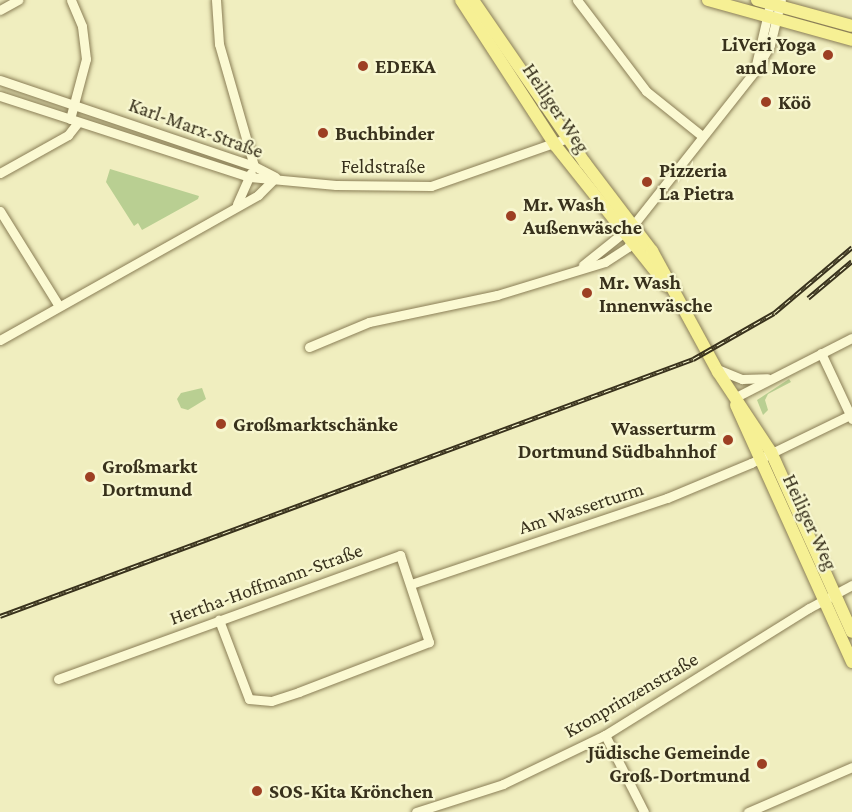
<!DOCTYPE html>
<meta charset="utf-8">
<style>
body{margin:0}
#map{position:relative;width:852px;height:812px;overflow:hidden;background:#f0eebf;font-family:"Crimson Pro",serif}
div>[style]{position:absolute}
.green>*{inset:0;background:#b9cf92}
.roads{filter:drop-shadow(0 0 2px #8a7e56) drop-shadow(0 0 2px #8a7e56)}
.minor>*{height:9px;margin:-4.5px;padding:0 4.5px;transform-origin:4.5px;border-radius:4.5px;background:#fbf9d2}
.major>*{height:12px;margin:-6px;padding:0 6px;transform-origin:6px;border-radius:6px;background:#f6f094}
.rail>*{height:4.5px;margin-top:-2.25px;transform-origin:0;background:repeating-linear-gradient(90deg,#f7f6cf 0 7px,#38311c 0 14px);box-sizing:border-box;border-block:2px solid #38311c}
.dots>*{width:16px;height:16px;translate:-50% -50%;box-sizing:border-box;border:3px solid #f7f6cf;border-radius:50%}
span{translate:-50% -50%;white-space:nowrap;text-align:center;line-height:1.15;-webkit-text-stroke:4.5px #f7f6cf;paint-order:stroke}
.poi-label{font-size:20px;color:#38311c;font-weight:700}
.right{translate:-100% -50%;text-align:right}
.left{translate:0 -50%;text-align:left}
.street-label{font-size:20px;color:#38311c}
</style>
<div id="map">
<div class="green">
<i style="clip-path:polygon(110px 169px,199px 196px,198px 199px,142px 230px,138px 223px,134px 226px,106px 182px)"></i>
<i style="clip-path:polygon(789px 379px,791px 382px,768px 394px,765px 400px,768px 410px,763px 415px,757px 400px)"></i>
<i style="clip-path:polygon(202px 388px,206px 399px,188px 410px,181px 408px,177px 399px,181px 393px)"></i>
</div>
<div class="roads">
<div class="minor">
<i style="left:216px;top:0;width:44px;rotate:86.1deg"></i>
<i style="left:219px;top:44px;width:127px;rotate:74deg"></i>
<i style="left:577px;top:0;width:114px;rotate:52.8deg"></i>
<i style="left:646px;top:91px;width:72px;rotate:38.8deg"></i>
<i style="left:0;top:10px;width:21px;rotate:-29deg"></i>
<i style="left:755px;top:69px;width:71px;rotate:-76.9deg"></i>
<i style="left:0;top:80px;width:268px;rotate:18.7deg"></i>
<i style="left:254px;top:166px;width:22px;rotate:27deg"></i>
<i style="left:0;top:96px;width:263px;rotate:18deg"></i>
<i style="left:250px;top:177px;width:86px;rotate:5.3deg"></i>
<i style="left:336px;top:185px;width:95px;rotate:0.6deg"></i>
<i style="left:431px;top:186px;width:145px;rotate:-19.3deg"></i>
<i style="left:70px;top:119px;width:62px;rotate:-75.1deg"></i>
<i style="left:86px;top:59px;width:33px;rotate:-97deg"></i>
<i style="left:82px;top:26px;width:28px;rotate:-113deg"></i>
<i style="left:0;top:173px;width:78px;rotate:-29.2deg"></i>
<i style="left:68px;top:135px;width:16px;rotate:-52deg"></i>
<i style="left:237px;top:204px;width:34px;rotate:-66deg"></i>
<i style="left:0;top:211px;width:112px;rotate:58.2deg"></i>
<i style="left:583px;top:265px;width:65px;rotate:-38.8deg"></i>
<i style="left:634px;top:224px;width:195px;rotate:-51.7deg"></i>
<i style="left:755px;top:71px;width:30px;rotate:-60deg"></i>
<i style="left:770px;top:45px;width:46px;rotate:-76.3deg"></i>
<i style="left:0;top:340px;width:296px;rotate:-29.3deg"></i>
<i style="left:258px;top:195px;width:25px;rotate:-45deg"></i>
<i style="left:309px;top:347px;width:65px;rotate:-22.6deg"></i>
<i style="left:369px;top:322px;width:131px;rotate:-11.9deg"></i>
<i style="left:497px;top:295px;width:113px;rotate:-17deg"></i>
<i style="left:605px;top:262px;width:27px;rotate:-33deg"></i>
<i style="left:628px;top:247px;width:11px;rotate:-63deg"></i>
<i style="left:821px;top:353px;width:73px;rotate:64.8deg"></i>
<i style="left:717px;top:369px;width:27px;rotate:22deg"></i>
<i style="left:742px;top:379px;width:25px;rotate:-2deg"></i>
<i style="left:734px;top:398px;width:132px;rotate:-27deg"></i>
<i style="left:411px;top:584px;width:270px;rotate:-18.6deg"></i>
<i style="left:667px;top:498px;width:91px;rotate:-22.6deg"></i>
<i style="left:751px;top:463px;width:110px;rotate:-25.9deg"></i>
<i style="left:58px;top:679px;width:364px;rotate:-19.9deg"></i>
<i style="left:400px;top:555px;width:92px;rotate:71.6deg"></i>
<i style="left:429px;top:642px;width:139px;rotate:159deg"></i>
<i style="left:299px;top:692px;width:29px;rotate:162deg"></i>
<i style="left:271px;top:701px;width:22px;rotate:-175deg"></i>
<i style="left:249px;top:699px;width:85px;rotate:-110.8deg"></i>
<i style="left:605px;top:735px;width:86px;rotate:63.1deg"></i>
<i style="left:416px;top:812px;width:91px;rotate:-17.8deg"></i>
<i style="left:503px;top:784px;width:113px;rotate:-25.7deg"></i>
<i style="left:605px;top:735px;width:240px;rotate:-31.9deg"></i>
<i style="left:809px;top:608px;width:49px;rotate:-28.1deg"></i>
<i style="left:748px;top:812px;width:113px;rotate:-23.4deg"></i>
</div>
<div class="major">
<i style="left:461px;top:0;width:173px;rotate:57deg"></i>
<i style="left:555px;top:145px;width:180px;rotate:51.5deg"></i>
<i style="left:473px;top:0;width:198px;rotate:55.5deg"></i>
<i style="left:585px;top:163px;width:111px;rotate:52.7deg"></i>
<i style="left:652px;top:251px;width:138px;rotate:61.4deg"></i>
<i style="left:718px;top:372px;width:96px;rotate:56.5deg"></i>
<i style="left:771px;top:452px;width:197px;rotate:65.8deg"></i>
<i style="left:708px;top:0;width:149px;rotate:15.5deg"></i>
<i style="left:757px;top:0;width:98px;rotate:15.3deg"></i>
<i style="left:736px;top:405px;width:282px;rotate:65.7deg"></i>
</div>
</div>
<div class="rail">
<i style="left:808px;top:298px;width:57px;rotate:-40.1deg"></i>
<i style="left:0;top:616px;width:739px;rotate:-20.35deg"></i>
<i style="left:693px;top:359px;width:93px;rotate:-29.6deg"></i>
<i style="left:774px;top:313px;width:102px;rotate:-40.2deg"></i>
</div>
<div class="dots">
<i style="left:828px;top:55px;background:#9d3f23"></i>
<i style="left:363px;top:66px;background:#9d3f23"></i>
<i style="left:766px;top:102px;background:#9d3f23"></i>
<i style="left:323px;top:133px;background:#9d3f23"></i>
<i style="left:647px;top:182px;background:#9d3f23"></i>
<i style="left:511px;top:216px;background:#9d3f23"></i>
<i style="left:587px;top:293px;background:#9d3f23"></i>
<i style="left:221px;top:424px;background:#9d3f23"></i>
<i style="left:728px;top:440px;background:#9d3f23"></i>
<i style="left:90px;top:477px;background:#9d3f23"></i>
<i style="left:762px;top:764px;background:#9d3f23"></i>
<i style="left:257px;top:791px;background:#9d3f23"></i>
</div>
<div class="poi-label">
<span class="right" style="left:816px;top:56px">LiVeri Yoga<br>and More</span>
<span class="left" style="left:375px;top:66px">EDEKA</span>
<span class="left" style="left:778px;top:102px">Köö</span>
<span class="left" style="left:335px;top:133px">Buchbinder</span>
<span class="left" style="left:659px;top:182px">Pizzeria<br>La Pietra</span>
<span class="left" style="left:523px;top:216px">Mr. Wash<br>Außenwäsche</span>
<span class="left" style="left:599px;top:294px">Mr. Wash<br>Innenwäsche</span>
<span class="left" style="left:233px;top:424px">Großmarktschänke</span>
<span class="right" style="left:716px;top:440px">Wasserturm<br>Dortmund Südbahnhof</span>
<span class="left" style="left:102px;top:478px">Großmarkt<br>Dortmund</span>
<span class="right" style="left:750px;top:764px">Jüdische Gemeinde<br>Groß-Dortmund</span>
<span class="left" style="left:269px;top:791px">SOS-Kita Krönchen</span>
</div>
<div class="street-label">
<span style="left:556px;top:108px;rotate:56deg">Heiliger Weg</span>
<span style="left:196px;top:128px;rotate:20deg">Karl-Marx-Straße</span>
<span style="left:383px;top:166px">Feldstraße</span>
<span style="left:581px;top:508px;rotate:-18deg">Am Wasserturm</span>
<span style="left:810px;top:522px;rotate:65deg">Heiliger Weg</span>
<span style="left:266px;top:584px;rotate:-20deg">Hertha-Hoffmann-Straße</span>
<span style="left:631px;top:695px;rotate:-30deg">Kronprinzenstraße</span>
</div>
</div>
